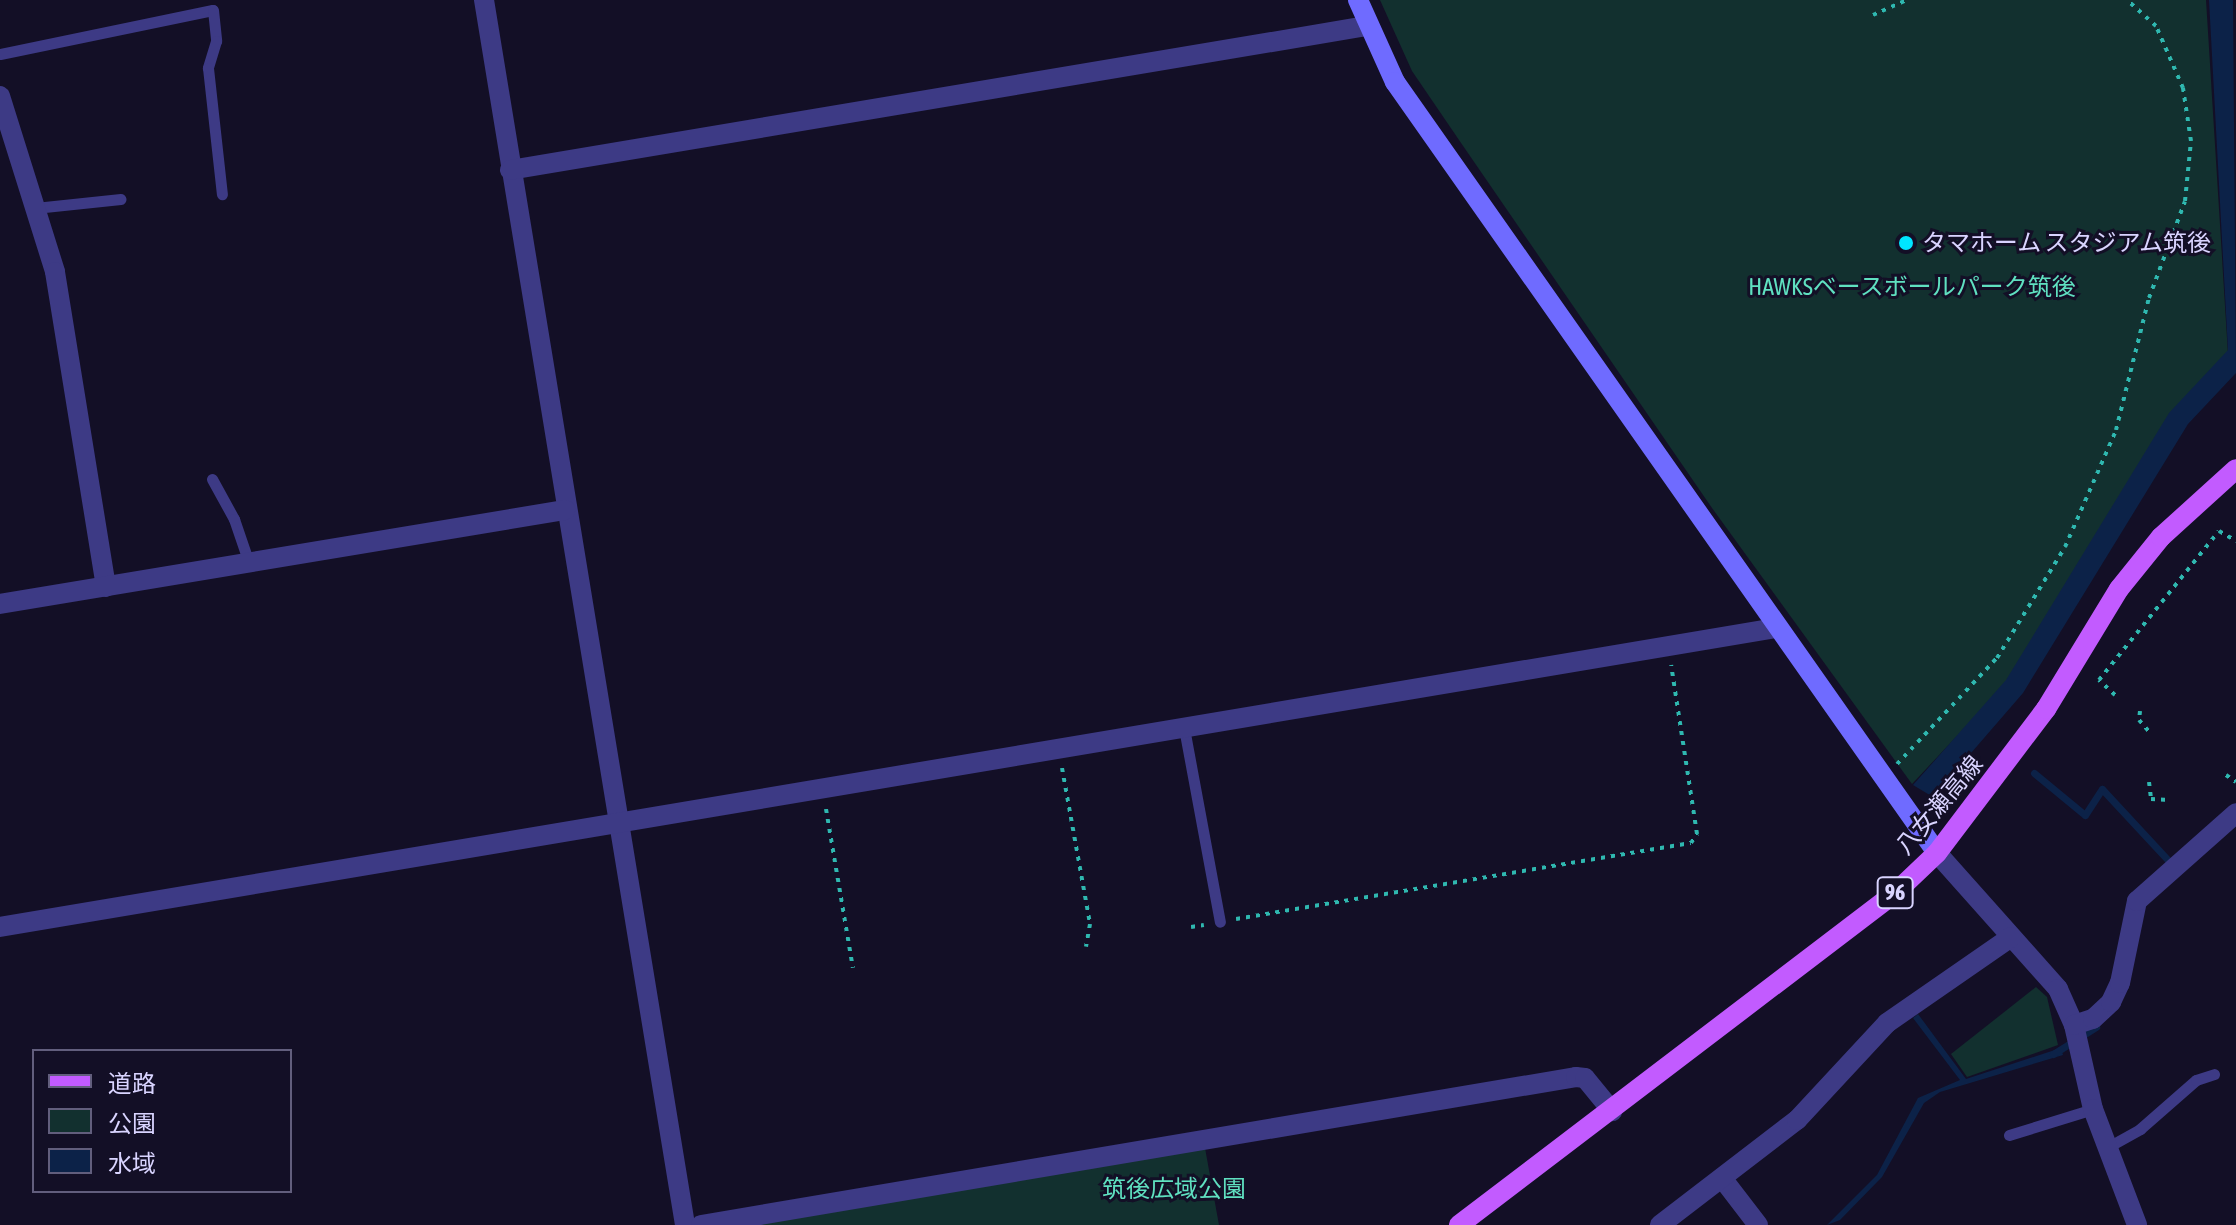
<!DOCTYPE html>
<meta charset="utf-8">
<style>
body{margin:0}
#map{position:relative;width:2236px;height:1225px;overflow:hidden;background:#130f26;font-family:"Asap Condensed","Noto Sans JP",sans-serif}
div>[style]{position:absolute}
.green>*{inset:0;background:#12302f}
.water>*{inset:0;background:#0c2248}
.stream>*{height:7px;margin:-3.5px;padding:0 3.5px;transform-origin:3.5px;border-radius:3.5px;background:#0c2248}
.path>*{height:4px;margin-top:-2px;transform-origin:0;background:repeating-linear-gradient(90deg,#2fb8b0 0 4px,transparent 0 10px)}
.lane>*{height:11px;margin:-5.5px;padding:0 5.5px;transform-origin:5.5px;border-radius:5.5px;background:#3d3a85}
.street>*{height:20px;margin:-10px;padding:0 10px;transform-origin:10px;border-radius:10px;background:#3d3a85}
.secondary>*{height:20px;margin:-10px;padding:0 10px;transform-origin:10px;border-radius:10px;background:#6f6bff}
.primary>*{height:20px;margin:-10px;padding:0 10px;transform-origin:10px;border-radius:10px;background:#c25bff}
.dots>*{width:22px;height:22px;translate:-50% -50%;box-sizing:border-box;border:4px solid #130f26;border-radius:50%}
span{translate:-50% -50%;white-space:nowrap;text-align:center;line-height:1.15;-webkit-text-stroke:6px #130f26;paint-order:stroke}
.shield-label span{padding:2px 6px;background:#130f26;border:2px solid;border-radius:6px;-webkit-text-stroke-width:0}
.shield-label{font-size:22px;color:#d9d4ff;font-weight:700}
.poi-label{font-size:24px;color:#d9d4ff}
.left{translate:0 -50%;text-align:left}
.park-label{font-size:24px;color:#5fe0c0}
.street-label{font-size:24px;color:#d9d4ff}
.legend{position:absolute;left:32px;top:1049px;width:260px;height:144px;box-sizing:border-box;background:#130f26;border:2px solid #625e7d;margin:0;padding:10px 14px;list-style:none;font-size:24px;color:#d9d4ff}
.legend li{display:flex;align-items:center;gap:16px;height:40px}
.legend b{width:40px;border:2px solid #625e7d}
</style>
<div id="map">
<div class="green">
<i style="clip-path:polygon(1380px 0,2206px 0,2228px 354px,2003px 687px,1912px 784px,1712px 508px,1459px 140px,1412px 71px)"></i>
<i style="clip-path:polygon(2036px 987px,2047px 997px,2058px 1045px,1967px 1077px,1951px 1054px)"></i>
<i style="clip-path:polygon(1205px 1148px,1219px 1225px,749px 1225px)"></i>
</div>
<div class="water">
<i style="clip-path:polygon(2209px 0,2233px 0,2236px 373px,2188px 424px,2023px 693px,1933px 797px,1913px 785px,2006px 680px,2169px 413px,2228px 350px)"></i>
<i style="clip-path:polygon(1918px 1014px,1966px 1079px,2061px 1048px,2063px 1055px,1940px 1092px,1924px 1103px,1882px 1177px,1840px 1220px,1827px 1225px,1877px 1175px,1918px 1098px,1960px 1080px,1913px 1018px)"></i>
</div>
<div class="stream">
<i style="left:2034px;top:773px;width:66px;rotate:39.5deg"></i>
<i style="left:2085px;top:815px;width:31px;rotate:-57deg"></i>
<i style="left:2102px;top:789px;width:98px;rotate:47.1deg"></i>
<i style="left:2053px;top:1054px;width:51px;rotate:-32.1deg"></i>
</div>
<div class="path">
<i style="left:1873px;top:15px;width:37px;rotate:-24deg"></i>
<i style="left:2115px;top:695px;width:22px;rotate:-137deg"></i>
<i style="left:2099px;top:680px;width:191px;rotate:-51.2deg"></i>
<i style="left:2219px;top:531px;width:20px;rotate:30deg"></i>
<i style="left:2140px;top:711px;width:9px;rotate:96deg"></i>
<i style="left:2139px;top:720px;width:18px;rotate:49deg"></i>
<i style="left:1897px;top:764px;width:146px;rotate:-46.7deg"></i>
<i style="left:1997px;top:658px;width:130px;rotate:-58.5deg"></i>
<i style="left:2065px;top:547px;width:128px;rotate:-66.4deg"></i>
<i style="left:2116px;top:430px;width:136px;rotate:-76deg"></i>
<i style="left:2149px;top:298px;width:103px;rotate:-69.6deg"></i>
<i style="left:2185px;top:201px;width:60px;rotate:-84.3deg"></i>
<i style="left:2191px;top:141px;width:54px;rotate:-98.6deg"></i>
<i style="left:2183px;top:88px;width:68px;rotate:-113.5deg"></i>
<i style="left:2156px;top:26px;width:39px;rotate:-138deg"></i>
<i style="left:1062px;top:768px;width:158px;rotate:79.8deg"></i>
<i style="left:1090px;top:924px;width:23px;rotate:100deg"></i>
<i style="left:2226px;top:775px;width:12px;rotate:35deg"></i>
<i style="left:2149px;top:782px;width:17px;rotate:83deg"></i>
<i style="left:2151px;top:799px;width:18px;rotate:3deg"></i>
<i style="left:826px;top:809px;width:161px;rotate:80.4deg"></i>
<i style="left:1236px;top:919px;width:461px;rotate:-9.5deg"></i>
<i style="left:1691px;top:843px;width:11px;rotate:-56deg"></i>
<i style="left:1697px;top:834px;width:171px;rotate:-98.7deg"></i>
<i style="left:1191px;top:927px;width:13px;rotate:-9deg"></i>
</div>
<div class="lane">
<i style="left:0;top:54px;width:217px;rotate:-11.7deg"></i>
<i style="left:213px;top:10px;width:31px;rotate:84deg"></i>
<i style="left:216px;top:41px;width:28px;rotate:107deg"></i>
<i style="left:208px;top:68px;width:127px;rotate:83.7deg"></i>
<i style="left:35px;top:208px;width:86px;rotate:-6deg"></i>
<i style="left:212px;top:479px;width:46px;rotate:61.2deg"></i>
<i style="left:234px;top:519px;width:46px;rotate:71.2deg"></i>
<i style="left:1184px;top:728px;width:197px;rotate:79.5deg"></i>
<i style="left:2009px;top:1135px;width:88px;rotate:-17.2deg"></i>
<i style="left:2108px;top:1147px;width:37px;rotate:-29deg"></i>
<i style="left:2140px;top:1129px;width:74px;rotate:-41.2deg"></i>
<i style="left:2196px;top:1080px;width:19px;rotate:-18deg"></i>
</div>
<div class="street">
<i style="left:484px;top:0;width:1241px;rotate:80.68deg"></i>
<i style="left:0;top:96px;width:184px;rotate:72.6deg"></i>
<i style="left:55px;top:272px;width:319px;rotate:80.8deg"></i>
<i style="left:510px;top:170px;width:869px;rotate:-9.54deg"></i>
<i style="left:0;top:604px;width:573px;rotate:-9.45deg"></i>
<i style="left:1937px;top:853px;width:182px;rotate:48.3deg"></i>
<i style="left:2058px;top:989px;width:39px;rotate:66deg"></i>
<i style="left:2074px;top:1025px;width:86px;rotate:77.3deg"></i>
<i style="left:2093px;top:1109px;width:124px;rotate:69.2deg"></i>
<i style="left:0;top:927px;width:1800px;rotate:-9.56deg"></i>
<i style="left:2074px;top:1025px;width:20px;rotate:-18deg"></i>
<i style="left:2093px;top:1019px;width:25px;rotate:-43deg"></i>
<i style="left:2111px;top:1002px;width:21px;rotate:-65deg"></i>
<i style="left:2120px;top:983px;width:84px;rotate:-78.3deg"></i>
<i style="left:2137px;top:901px;width:132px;rotate:-41.6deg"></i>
<i style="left:1722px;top:1178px;width:59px;rotate:52.5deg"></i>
<i style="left:701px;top:1225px;width:887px;rotate:-9.6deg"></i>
<i style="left:1576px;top:1077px;width:9px;rotate:6deg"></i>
<i style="left:1585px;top:1078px;width:43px;rotate:50.7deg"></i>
<i style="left:1660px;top:1225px;width:173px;rotate:-37.5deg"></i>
<i style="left:1797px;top:1120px;width:132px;rotate:-47.1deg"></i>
<i style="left:1887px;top:1023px;width:151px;rotate:-34.7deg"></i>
</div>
<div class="secondary">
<i style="left:1358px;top:0;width:90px;rotate:65.7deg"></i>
<i style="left:1395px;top:82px;width:942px;rotate:54.89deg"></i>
</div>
<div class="primary">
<i style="left:1459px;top:1225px;width:548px;rotate:-37.29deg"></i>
<i style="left:1895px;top:893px;width:58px;rotate:-43.6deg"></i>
<i style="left:1937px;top:853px;width:181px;rotate:-52.9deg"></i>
<i style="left:2046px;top:709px;width:140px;rotate:-58.7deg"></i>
<i style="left:2119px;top:589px;width:67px;rotate:-51.1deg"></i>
<i style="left:2161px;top:537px;width:101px;rotate:-42.2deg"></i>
</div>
<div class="dots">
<i style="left:1906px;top:243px;background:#00e5ff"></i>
</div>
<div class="shield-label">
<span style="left:1895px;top:893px">96</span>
</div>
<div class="poi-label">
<span class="left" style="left:1922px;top:243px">タマホーム スタジアム筑後</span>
</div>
<div class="park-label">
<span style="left:1912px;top:287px">HAWKSベースボールパーク筑後</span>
<span style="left:1174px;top:1189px">筑後広域公園</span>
</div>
<div class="street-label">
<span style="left:1939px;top:805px;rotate:-50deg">八女瀬高線</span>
</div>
<ul class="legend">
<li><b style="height:10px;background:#c25bff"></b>道路</li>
<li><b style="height:22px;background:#12302f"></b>公園</li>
<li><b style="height:22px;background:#0c2248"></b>水域</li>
</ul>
</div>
